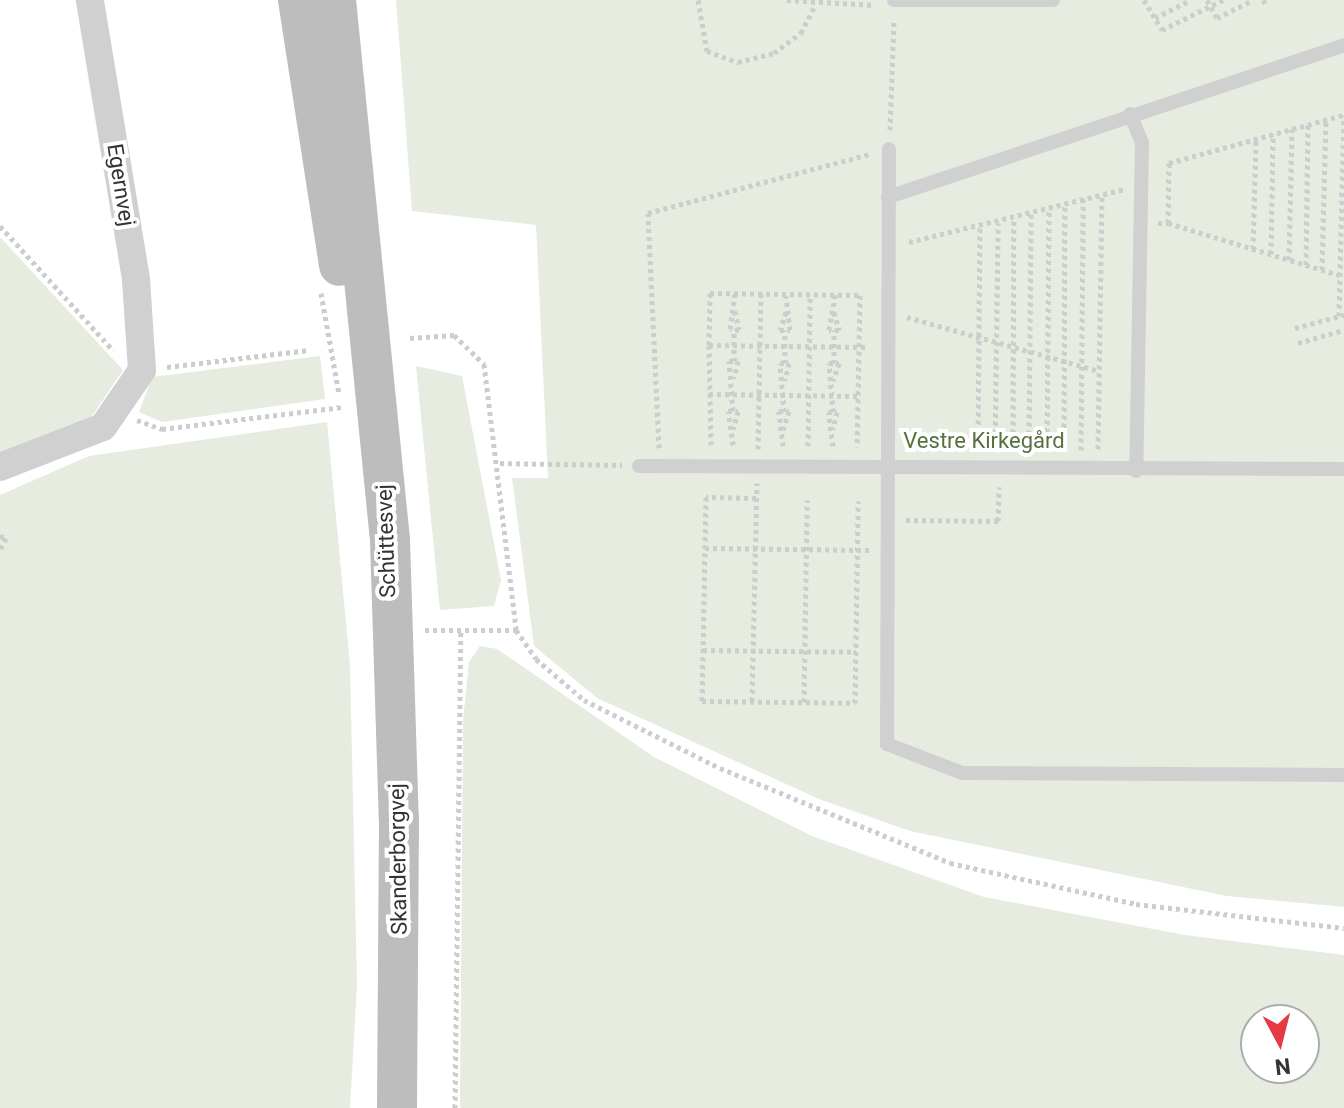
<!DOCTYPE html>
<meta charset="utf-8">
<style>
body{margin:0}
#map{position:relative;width:1344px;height:1108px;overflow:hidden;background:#fff;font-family:Roboto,sans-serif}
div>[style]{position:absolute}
.green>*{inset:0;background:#e6ecdf}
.path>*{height:5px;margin-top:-2.5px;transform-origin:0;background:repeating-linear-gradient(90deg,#cdcdcd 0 4px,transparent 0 8px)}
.service>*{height:14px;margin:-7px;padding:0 7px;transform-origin:7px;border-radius:7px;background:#d0d0d0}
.minor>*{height:28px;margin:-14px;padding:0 14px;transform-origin:14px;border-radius:14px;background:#d0d0d0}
.secondary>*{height:40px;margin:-20px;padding:0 20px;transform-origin:20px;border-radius:20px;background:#bdbdbd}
span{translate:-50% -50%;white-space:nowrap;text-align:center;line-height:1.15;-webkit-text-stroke:8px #fff;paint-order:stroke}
.street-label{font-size:22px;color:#333}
.park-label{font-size:22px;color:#56703f}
.north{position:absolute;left:1240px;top:1004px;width:80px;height:80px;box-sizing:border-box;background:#fff;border:2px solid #adadad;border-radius:50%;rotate:173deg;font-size:22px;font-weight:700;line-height:32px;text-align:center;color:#333}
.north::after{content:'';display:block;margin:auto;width:28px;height:36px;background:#e63946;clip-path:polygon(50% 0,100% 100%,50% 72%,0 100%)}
</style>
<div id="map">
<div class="green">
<i style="clip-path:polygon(396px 0,1344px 0,1344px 907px,1227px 896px,910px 831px,819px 799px,597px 698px,534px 646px,512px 478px,548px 478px,536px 225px,412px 211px)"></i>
<i style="clip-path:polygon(0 237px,123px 370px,90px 419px,0 454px)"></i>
<i style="clip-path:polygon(320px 356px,325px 399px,162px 422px,139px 412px,152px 377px)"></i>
<i style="clip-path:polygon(416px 366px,462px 376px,501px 580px,494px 606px,440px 610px)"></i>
<i style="clip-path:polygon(327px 422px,350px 665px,357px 985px,350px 1108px,0 1108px,0 495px,89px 456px)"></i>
<i style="clip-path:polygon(evenodd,480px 646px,497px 649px,654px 757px,812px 836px,984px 897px,1185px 935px,1344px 955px,1344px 1108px,460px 1108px,463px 720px,469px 662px,480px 646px,1256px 1020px,1304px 1020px,1304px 1068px,1256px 1068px,1256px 1020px)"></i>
</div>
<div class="path">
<i style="left:698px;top:0;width:52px;rotate:80deg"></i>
<i style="left:707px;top:51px;width:33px;rotate:20deg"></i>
<i style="left:738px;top:62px;width:37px;rotate:-14deg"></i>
<i style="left:774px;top:53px;width:34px;rotate:-37deg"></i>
<i style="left:801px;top:33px;width:31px;rotate:-63deg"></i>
<i style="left:787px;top:0;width:88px;rotate:3.3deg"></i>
<i style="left:1144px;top:0;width:35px;rotate:59deg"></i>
<i style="left:1162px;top:30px;width:68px;rotate:-26.2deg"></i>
<i style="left:1207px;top:0;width:21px;rotate:61deg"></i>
<i style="left:1217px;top:18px;width:40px;rotate:-26.6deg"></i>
<i style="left:1263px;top:0;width:4px;rotate:56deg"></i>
<i style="left:1155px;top:18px;width:39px;rotate:-27deg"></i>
<i style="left:890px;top:130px;width:110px;rotate:-87.9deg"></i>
<i style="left:1158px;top:223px;width:10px"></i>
<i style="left:1168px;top:223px;width:60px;rotate:-89deg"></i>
<i style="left:1169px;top:163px;width:180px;rotate:-15.4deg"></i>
<i style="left:1168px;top:223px;width:179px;rotate:16.9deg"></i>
<i style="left:0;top:226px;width:168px;rotate:47.7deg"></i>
<i style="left:909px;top:242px;width:221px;rotate:-13.8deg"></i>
<i style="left:1253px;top:249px;width:110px;rotate:-88.4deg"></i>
<i style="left:1271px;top:254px;width:120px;rotate:-89deg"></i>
<i style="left:1289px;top:260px;width:131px;rotate:-88.7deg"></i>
<i style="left:1306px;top:265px;width:141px;rotate:-89.2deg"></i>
<i style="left:1322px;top:270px;width:151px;rotate:-88.5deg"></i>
<i style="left:321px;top:293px;width:103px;rotate:79.9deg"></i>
<i style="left:735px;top:311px;width:19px;rotate:78deg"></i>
<i style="left:739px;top:330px;width:9px;rotate:-174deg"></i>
<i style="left:730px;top:329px;width:36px;rotate:-82deg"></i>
<i style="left:786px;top:312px;width:19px;rotate:108deg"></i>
<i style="left:780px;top:330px;width:10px"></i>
<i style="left:790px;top:330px;width:35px;rotate:-97deg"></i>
<i style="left:834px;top:312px;width:19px;rotate:74deg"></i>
<i style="left:839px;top:330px;width:10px;rotate:180deg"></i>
<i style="left:829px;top:330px;width:36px;rotate:-80deg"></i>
<i style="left:1339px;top:316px;width:201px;rotate:-88.6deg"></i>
<i style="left:907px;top:317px;width:199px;rotate:15.7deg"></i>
<i style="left:1295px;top:328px;width:51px;rotate:-14.9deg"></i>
<i style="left:410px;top:338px;width:44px;rotate:-3.9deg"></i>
<i style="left:454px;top:335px;width:42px;rotate:44deg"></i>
<i style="left:484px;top:364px;width:268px;rotate:83.1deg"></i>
<i style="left:516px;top:630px;width:35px;rotate:55deg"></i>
<i style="left:536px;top:659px;width:63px;rotate:40.5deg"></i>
<i style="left:584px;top:700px;width:152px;rotate:26.6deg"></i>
<i style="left:720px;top:768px;width:249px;rotate:22.4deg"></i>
<i style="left:950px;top:863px;width:190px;rotate:12.4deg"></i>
<i style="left:1136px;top:904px;width:209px;rotate:6.6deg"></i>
<i style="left:1298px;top:343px;width:48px;rotate:-15.8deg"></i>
<i style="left:709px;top:345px;width:52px;rotate:-88.9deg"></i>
<i style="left:710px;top:293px;width:150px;rotate:0.8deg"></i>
<i style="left:860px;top:295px;width:152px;rotate:91.1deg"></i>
<i style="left:734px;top:361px;width:32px;rotate:-90deg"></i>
<i style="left:785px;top:363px;width:33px;rotate:-90deg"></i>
<i style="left:834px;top:363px;width:33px;rotate:-90deg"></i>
<i style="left:167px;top:367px;width:143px;rotate:-6.8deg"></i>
<i style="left:709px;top:394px;width:150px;rotate:0.8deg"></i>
<i style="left:733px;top:411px;width:50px;rotate:-94.6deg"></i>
<i style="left:729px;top:361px;width:9px"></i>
<i style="left:738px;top:361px;width:18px;rotate:103deg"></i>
<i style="left:784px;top:412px;width:49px;rotate:-94.7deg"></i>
<i style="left:780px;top:363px;width:9px"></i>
<i style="left:789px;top:363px;width:18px;rotate:103deg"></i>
<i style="left:833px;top:412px;width:49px;rotate:-94.7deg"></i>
<i style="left:829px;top:363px;width:10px"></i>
<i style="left:839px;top:363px;width:19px;rotate:108deg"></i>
<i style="left:137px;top:420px;width:27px;rotate:20deg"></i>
<i style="left:162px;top:429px;width:181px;rotate:-7deg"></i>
<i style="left:711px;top:445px;width:100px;rotate:-91.1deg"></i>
<i style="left:709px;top:345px;width:159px;rotate:0.7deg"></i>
<i style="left:733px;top:445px;width:34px;rotate:-98deg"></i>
<i style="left:728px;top:411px;width:10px"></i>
<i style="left:738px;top:411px;width:19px;rotate:106deg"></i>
<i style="left:783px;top:446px;width:35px;rotate:-97deg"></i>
<i style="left:779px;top:411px;width:10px"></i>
<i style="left:789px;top:411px;width:20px;rotate:108deg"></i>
<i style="left:808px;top:446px;width:151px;rotate:-89.2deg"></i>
<i style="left:833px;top:446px;width:34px;rotate:-98deg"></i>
<i style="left:828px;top:412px;width:9px"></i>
<i style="left:837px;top:412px;width:18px;rotate:103deg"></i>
<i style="left:659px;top:448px;width:235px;rotate:-92.7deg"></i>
<i style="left:648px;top:213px;width:230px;rotate:-14.9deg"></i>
<i style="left:978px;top:448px;width:221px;rotate:-89.5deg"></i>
<i style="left:1047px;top:448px;width:239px;rotate:-89.5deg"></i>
<i style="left:758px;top:449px;width:155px;rotate:-88.9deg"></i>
<i style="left:995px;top:449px;width:226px;rotate:-89.2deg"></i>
<i style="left:1013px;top:449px;width:231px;rotate:-89.8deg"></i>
<i style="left:1098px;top:449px;width:255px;rotate:-89.1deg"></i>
<i style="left:1029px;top:450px;width:236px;rotate:-89.5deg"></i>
<i style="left:1081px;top:450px;width:251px;rotate:-89.5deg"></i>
<i style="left:1064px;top:451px;width:246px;rotate:-89.8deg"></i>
<i style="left:500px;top:463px;width:122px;rotate:0.9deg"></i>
<i style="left:756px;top:498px;width:50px;rotate:-178.9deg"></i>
<i style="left:706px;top:497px;width:204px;rotate:91.1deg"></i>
<i style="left:702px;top:701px;width:153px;rotate:0.7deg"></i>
<i style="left:855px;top:703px;width:202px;rotate:-89.1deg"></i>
<i style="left:906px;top:520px;width:92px;rotate:0.6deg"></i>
<i style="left:998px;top:521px;width:34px;rotate:-88deg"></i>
<i style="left:0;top:536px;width:6px;rotate:18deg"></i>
<i style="left:6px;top:538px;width:13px;rotate:117deg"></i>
<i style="left:705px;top:548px;width:165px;rotate:0.7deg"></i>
<i style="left:425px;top:630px;width:91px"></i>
<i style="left:703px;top:650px;width:153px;rotate:0.7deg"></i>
<i style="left:752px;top:701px;width:218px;rotate:-88.7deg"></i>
<i style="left:804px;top:702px;width:202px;rotate:-89.1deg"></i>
<i style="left:455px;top:1108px;width:479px;rotate:-89.3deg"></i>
</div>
<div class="service">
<i style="left:894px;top:0;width:159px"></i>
<i style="left:1130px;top:114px;width:30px;rotate:67deg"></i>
<i style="left:1142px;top:142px;width:329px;rotate:91deg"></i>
<i style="left:889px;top:149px;width:595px;rotate:90.19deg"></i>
<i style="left:887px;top:744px;width:80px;rotate:21.1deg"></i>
<i style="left:962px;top:773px;width:382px;rotate:0.3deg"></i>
<i style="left:888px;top:197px;width:481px;rotate:-18.4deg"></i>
<i style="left:639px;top:466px;width:705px;rotate:0.24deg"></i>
</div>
<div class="minor">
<i style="left:0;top:467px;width:110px;rotate:-21.2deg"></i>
<i style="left:103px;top:427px;width:69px;rotate:-55.6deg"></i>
<i style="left:142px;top:370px;width:91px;rotate:-93.8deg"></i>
<i style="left:136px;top:279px;width:283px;rotate:-99.4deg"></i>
</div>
<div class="secondary">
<i style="left:298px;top:0;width:269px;rotate:81.2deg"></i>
<i style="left:336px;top:0;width:543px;rotate:84.29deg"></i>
<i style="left:390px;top:540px;width:280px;rotate:88.2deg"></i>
<i style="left:399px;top:820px;width:288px;rotate:90.4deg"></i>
</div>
<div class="street-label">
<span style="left:121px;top:185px;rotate:81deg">Egernvej</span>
<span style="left:386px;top:541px;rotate:-92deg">Schüttesvej</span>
<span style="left:398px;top:859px;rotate:-91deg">Skanderborgvej</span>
</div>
<div class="park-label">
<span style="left:984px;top:441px">Vestre Kirkegård</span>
</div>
<div class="north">N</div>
</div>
